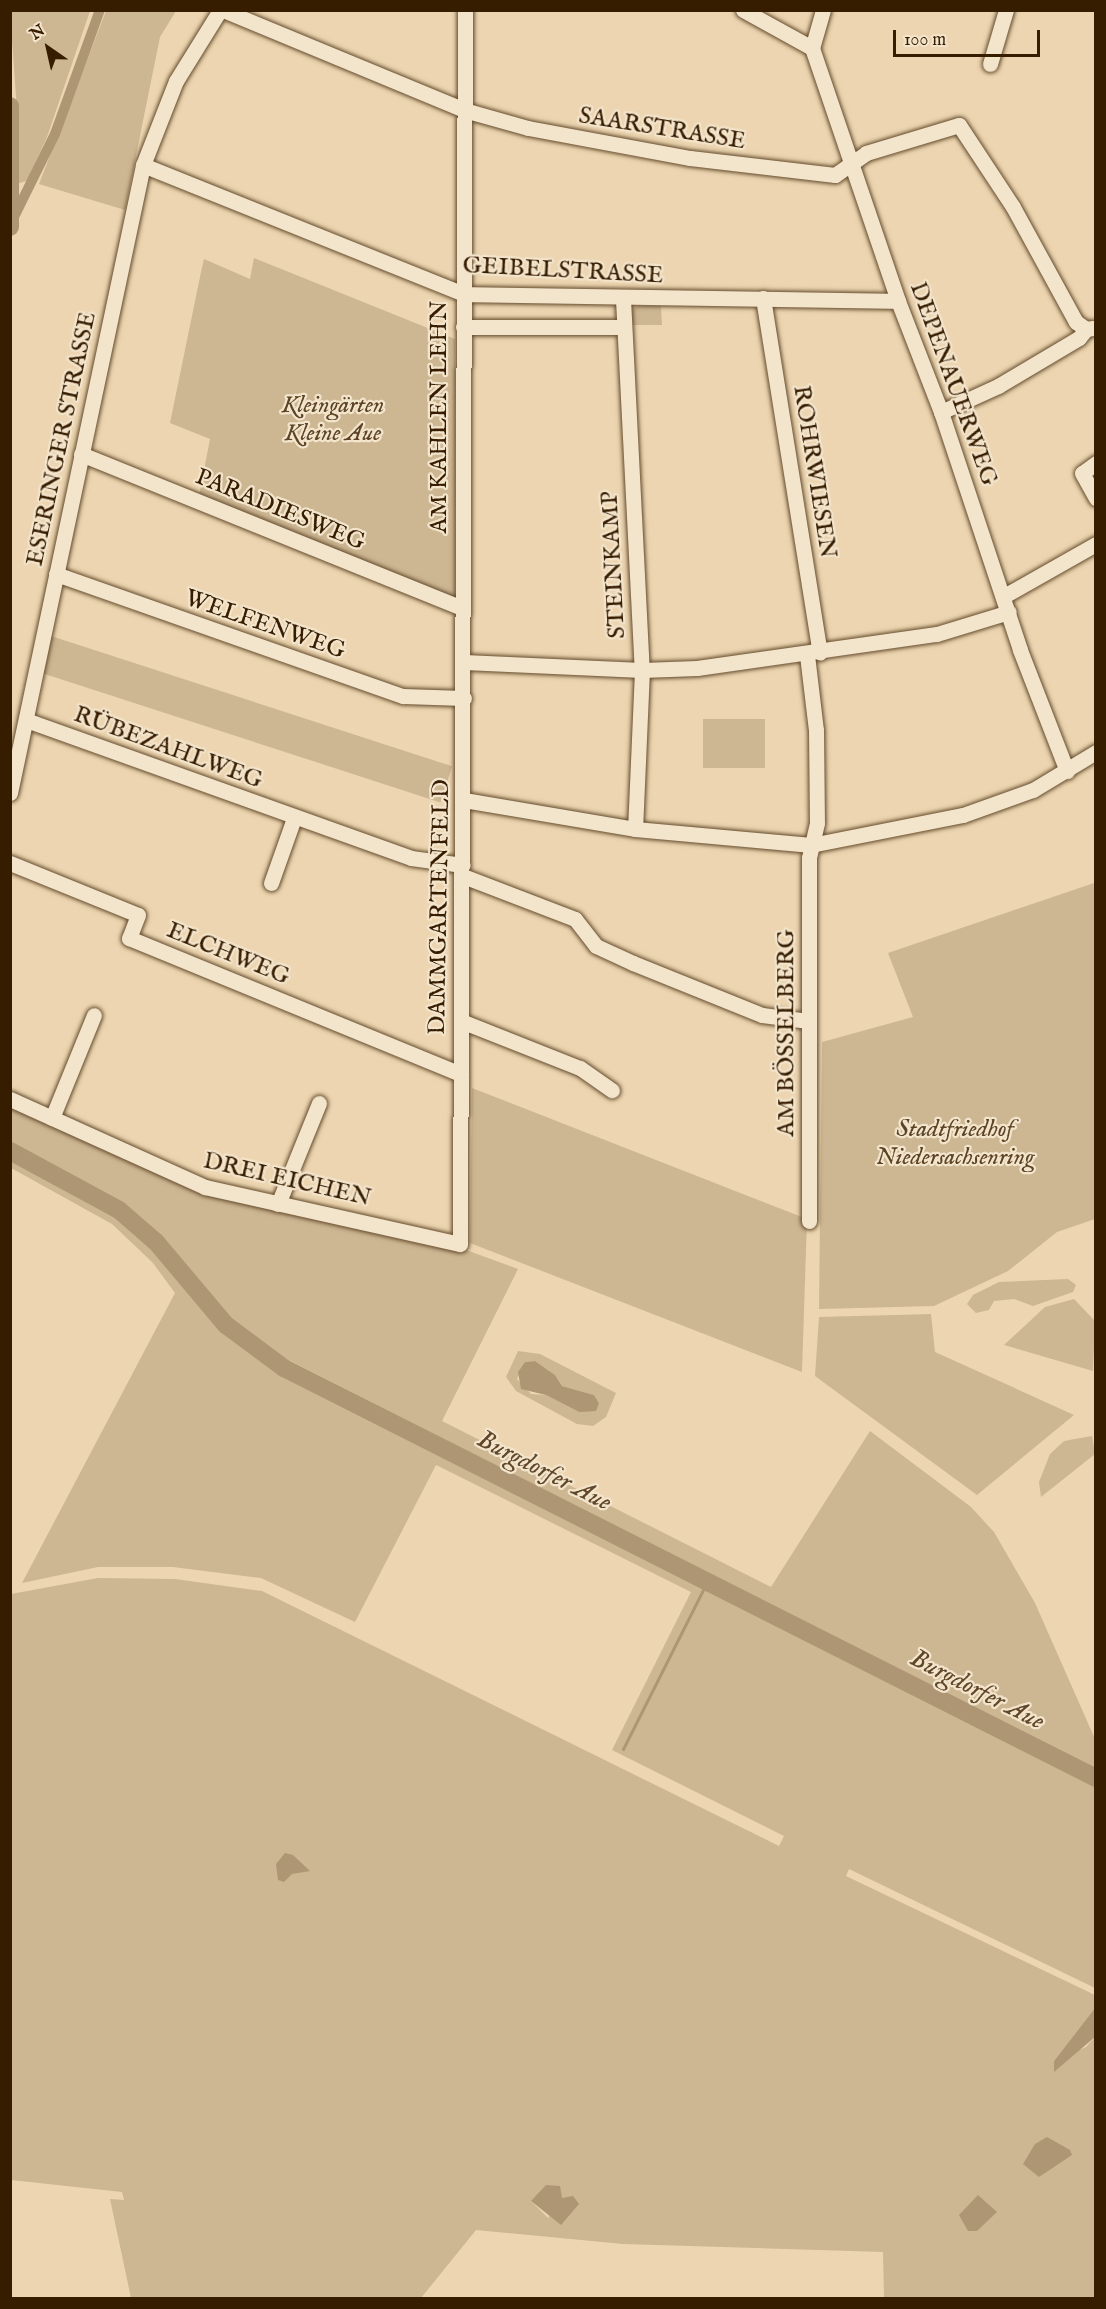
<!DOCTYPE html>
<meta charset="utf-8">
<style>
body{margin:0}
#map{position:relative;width:1106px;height:2309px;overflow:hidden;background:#ecd5b0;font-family:"IM FELL English",serif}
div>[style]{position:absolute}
.green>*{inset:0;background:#cdb692;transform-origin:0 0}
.water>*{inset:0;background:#ae9674}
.stream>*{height:3px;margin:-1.5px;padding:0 1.5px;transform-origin:1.5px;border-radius:1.5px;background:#ae9674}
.canal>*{height:10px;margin:-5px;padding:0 5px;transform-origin:5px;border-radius:5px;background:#ae9674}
.river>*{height:18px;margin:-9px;padding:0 9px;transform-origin:9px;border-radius:9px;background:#ae9674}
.roads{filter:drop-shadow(0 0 2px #644b2c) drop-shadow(0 0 2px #644b2c)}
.minor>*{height:15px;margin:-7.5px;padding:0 7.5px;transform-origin:7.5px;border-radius:7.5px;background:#f3e4cc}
span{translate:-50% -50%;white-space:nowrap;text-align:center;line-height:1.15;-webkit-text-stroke:4.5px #f3e4cc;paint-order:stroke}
.street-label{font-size:24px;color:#371d00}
.park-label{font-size:24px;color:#5c4324;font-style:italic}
.water-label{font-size:26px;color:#614729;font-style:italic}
.frame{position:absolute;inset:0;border:12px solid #371d00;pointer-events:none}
.north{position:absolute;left:18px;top:18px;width:60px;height:60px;-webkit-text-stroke:4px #f3e4cc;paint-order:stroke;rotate:326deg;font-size:16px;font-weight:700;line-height:24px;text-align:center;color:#371d00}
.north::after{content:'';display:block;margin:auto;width:21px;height:27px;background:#371d00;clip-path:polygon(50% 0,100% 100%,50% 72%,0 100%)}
.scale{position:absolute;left:893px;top:30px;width:147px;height:27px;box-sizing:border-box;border:3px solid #371d00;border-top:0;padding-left:8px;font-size:18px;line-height:21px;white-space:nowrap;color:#371d00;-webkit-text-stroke:4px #f3e4cc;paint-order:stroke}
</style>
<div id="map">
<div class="green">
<i style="clip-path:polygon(10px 11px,90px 11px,47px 137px,27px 181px,16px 184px,18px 125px)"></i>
<i style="clip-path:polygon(106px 11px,176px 11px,160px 37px,125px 210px,39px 184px)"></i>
<i style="clip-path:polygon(254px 258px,455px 339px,455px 600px,199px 496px,210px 439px,170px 423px,201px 272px,204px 259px,250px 279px)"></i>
<i style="clip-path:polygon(638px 306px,661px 306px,662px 325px,628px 325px,628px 312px)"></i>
<i style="left:48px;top:635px;width:425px;height:38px;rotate:18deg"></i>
<i style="left:703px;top:719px;width:62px;height:49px"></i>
<i style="clip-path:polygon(1094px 883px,1095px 1219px,1057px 1232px,1008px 1271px,934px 1306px,819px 1309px,822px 1042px,913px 1017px,888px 953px)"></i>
<i style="clip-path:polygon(472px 1088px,807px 1219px,802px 1372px,470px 1243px)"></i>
<i style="clip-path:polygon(10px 1104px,203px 1192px,283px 1213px,433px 1238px,518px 1269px,442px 1421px,771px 1587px,870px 1431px,971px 1507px,994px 1532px,1035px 1603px,1095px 1739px,1095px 1771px,279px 1355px,224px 1314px,134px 1215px,105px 1194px,11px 1144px)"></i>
<i style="clip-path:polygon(evenodd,10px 1156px,117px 1213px,151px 1243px,223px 1328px,283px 1372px,1095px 1782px,1095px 1988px,849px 1869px,846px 1876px,1095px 1995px,1095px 2008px,1054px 2061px,1086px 2047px,1095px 2037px,1095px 2298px,884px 2298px,883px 2252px,623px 2244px,476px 2230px,421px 2298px,131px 2298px,110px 2199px,124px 2200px,122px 2192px,11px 2180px,11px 1594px,98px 1578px,175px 1579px,262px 1591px,779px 1846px,784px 1836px,612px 1750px,691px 1592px,436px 1465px,355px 1622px,261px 1578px,173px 1567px,98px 1567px,22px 1583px,175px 1293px,153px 1263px,112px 1224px,11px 1168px,10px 1156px,558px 2192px,562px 2198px,548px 2218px,531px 2201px,558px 2192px)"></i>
<i style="clip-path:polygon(1068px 1279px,1076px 1285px,1073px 1292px,1033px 1306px,1014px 1299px,994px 1301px,989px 1310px,976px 1313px,967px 1304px,973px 1295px,999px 1282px)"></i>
<i style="clip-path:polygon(1074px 1299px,1095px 1321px,1093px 1371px,1004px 1345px,1045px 1307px)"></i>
<i style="clip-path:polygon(931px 1314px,935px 1352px,1074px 1415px,977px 1495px,815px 1376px,819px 1317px)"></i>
<i style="clip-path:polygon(evenodd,518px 1351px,540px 1354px,616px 1393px,606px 1417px,593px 1426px,577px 1424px,516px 1391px,506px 1377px,518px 1351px,535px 1361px,555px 1375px,562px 1386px,594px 1395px,599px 1403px,579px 1412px,546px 1395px,531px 1394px,517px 1379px,525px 1362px,535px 1361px)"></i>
<i style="clip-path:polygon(1092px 1436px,1095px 1454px,1041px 1497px,1039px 1482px,1050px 1454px,1064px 1441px)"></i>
</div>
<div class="water">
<i style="clip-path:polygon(535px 1361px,555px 1375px,562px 1386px,594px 1395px,599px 1403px,596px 1411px,579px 1412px,546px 1395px,521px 1389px,518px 1372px,525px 1362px)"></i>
<i style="clip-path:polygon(285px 1853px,293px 1855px,310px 1871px,292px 1874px,284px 1882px,278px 1880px,276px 1864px)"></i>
<i style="clip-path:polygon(1095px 2008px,1095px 2037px,1054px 2072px,1054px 2061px)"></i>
<i style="clip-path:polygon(1047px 2137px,1070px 2150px,1072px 2155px,1039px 2177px,1023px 2164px,1035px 2144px)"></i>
<i style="clip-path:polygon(546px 2185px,560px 2186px,562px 2198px,573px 2196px,579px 2204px,561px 2225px,531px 2201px)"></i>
<i style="clip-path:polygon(978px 2195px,997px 2212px,977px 2231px,968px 2231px,959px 2215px)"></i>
</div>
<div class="stream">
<i style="left:623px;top:1749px;width:187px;rotate:-63.3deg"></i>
</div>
<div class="canal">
<i style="left:12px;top:221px;width:97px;rotate:-63.7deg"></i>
<i style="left:55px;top:134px;width:132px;rotate:-70.1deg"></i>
</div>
<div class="river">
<i style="left:10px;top:106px;width:121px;rotate:90deg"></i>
<i style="left:10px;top:1151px;width:124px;rotate:28.4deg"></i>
<i style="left:119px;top:1210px;width:49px;rotate:40.9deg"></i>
<i style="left:156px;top:1242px;width:109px;rotate:49.9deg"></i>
<i style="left:226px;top:1325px;width:72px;rotate:36.6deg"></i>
<i style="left:284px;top:1368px;width:910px;rotate:26.79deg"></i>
</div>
<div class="roads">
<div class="minor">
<i style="left:223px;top:10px;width:261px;rotate:22.5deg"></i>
<i style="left:464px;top:110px;width:66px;rotate:15.7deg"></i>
<i style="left:528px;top:128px;width:165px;rotate:10.5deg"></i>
<i style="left:690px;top:158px;width:146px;rotate:6.7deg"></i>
<i style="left:835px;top:175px;width:38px;rotate:-35deg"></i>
<i style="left:866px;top:153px;width:97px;rotate:-16.8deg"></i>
<i style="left:959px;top:125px;width:98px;rotate:56.6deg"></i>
<i style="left:1013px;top:207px;width:131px;rotate:61.3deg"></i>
<i style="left:1076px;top:322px;width:12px;rotate:35deg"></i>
<i style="left:743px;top:10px;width:79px;rotate:28.8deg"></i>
<i style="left:823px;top:10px;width:40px;rotate:106deg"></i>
<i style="left:812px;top:48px;width:267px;rotate:71.2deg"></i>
<i style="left:898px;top:301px;width:119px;rotate:68.8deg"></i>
<i style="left:941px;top:412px;width:251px;rotate:71.6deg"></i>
<i style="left:1020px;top:650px;width:130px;rotate:68.8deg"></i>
<i style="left:990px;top:64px;width:56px;rotate:-73.5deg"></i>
<i style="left:143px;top:165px;width:346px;rotate:21.9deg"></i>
<i style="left:464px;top:294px;width:434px;rotate:0.9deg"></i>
<i style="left:763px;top:298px;width:359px;rotate:80.9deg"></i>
<i style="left:623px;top:299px;width:371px;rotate:87.1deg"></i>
<i style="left:642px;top:670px;width:159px;rotate:92.5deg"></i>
<i style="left:463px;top:327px;width:160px"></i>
<i style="left:941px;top:412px;width:63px;rotate:-24.5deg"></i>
<i style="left:998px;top:386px;width:94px;rotate:-30.7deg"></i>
<i style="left:1079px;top:338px;width:11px;rotate:-52deg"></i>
<i style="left:1086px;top:329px;width:7px;rotate:-8deg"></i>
<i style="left:81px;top:454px;width:411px;rotate:22deg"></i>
<i style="left:1096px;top:463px;width:17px;rotate:144deg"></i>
<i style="left:1082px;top:473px;width:29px;rotate:61deg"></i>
<i style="left:56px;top:574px;width:368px;rotate:19.4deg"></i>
<i style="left:403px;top:696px;width:61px;rotate:1.9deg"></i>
<i style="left:1004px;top:596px;width:106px;rotate:-29.5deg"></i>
<i style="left:807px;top:655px;width:76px;rotate:83.2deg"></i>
<i style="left:816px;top:730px;width:93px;rotate:89.4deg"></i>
<i style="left:817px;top:823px;width:36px;rotate:103deg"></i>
<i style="left:809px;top:858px;width:363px;rotate:90deg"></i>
<i style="left:464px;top:662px;width:178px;rotate:2.6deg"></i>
<i style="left:642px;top:670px;width:55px;rotate:-2.1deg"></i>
<i style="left:697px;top:668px;width:242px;rotate:-8.1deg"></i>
<i style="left:937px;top:634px;width:75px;rotate:-17deg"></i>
<i style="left:26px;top:720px;width:409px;rotate:19.7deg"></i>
<i style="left:411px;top:858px;width:52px;rotate:7.7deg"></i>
<i style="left:10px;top:793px;width:642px;rotate:-78.04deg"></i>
<i style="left:143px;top:165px;width:90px;rotate:-68.6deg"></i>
<i style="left:176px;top:81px;width:84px;rotate:-58.2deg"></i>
<i style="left:464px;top:800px;width:173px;rotate:9.6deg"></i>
<i style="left:635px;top:829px;width:177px;rotate:5.2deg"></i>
<i style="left:811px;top:845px;width:155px;rotate:-11.2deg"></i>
<i style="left:963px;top:815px;width:74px;rotate:-19.7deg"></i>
<i style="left:1033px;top:790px;width:74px;rotate:-31.1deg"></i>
<i style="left:10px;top:863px;width:138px;rotate:22.1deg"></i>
<i style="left:138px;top:915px;width:25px;rotate:111deg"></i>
<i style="left:129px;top:938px;width:359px;rotate:22.3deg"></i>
<i style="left:463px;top:876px;width:120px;rotate:21deg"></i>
<i style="left:575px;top:919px;width:34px;rotate:52deg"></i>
<i style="left:596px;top:946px;width:41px;rotate:24.7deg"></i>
<i style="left:633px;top:963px;width:139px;rotate:22deg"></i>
<i style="left:762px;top:1015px;width:47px;rotate:7.3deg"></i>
<i style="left:271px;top:883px;width:69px;rotate:-70.5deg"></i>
<i style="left:461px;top:1021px;width:128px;rotate:21.6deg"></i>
<i style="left:580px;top:1068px;width:39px;rotate:35deg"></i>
<i style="left:10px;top:1099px;width:214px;rotate:24.3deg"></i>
<i style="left:205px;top:1187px;width:261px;rotate:12.6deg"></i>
<i style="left:460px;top:1244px;width:1234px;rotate:-89.77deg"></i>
<i style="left:52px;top:1118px;width:111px;rotate:-67.8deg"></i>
<i style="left:278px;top:1204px;width:109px;rotate:-67.9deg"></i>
</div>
</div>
<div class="street-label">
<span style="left:662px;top:129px;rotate:9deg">SAARSTRASSE</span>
<span style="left:563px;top:271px;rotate:3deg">GEIBELSTRASSE</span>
<span style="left:953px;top:384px;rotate:70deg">DEPENAUERWEG</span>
<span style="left:440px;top:417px;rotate:-90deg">AM KAHLEN LEHN</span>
<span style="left:62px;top:439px;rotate:-78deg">ESERINGER STRASSE</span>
<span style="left:814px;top:472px;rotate:81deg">ROHRWIESEN</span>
<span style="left:280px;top:510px;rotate:22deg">PARADIESWEG</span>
<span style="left:614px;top:565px;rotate:-93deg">STEINKAMP</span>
<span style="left:265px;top:625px;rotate:19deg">WELFENWEG</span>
<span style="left:168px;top:748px;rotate:20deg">RÜBEZAHLWEG</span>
<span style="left:440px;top:907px;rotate:-89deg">DAMMGARTENFELD</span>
<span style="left:228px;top:954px;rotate:22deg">ELCHWEG</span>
<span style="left:787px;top:1033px;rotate:-90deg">AM BÖSSELBERG</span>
<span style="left:287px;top:1180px;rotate:13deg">DREI EICHEN</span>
</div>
<div class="park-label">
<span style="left:333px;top:420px">Kleingärten<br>Kleine Aue</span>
<span style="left:955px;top:1144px">Stadtfriedhof<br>Niedersachsenring</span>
</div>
<div class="water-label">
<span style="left:544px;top:1471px;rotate:27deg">Burgdorfer Aue</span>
<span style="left:977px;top:1690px;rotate:27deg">Burgdorfer Aue</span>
</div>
<div class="frame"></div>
<div class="north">N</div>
<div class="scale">100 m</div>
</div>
